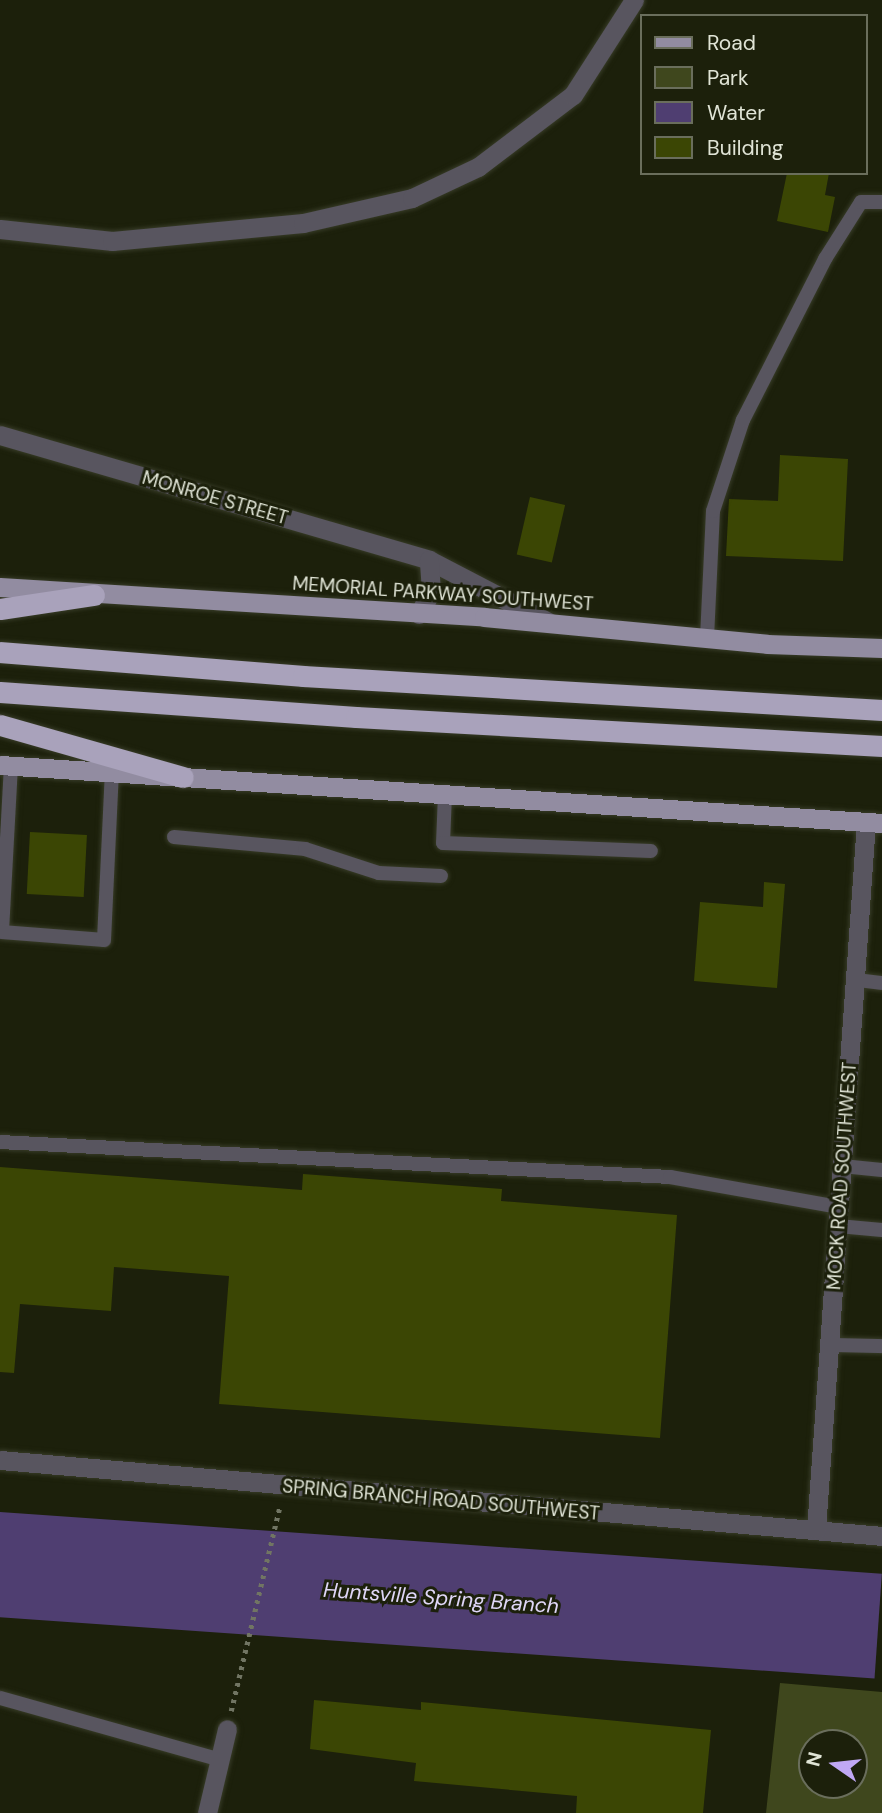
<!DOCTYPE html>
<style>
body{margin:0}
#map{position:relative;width:882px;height:1813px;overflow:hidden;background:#1c200b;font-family:"DM Sans",sans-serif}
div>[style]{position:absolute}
.green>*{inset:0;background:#3f471d}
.water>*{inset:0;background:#4f3e71;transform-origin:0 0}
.building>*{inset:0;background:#3b4604;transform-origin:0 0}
.path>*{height:4.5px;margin-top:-2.25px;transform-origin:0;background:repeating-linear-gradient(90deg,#717563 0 3.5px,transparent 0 8.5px)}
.roads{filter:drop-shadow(0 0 2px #373b27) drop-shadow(0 0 2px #373b27)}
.service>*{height:14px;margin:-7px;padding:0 7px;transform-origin:7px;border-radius:7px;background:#58555f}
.minor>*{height:19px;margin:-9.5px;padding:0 9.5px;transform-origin:9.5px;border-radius:9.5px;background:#58555f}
.primary>*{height:19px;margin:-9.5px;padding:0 9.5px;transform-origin:9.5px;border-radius:9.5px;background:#928ca1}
.motorway>*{height:21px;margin:-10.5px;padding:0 10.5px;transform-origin:10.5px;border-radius:10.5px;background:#a9a2bb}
span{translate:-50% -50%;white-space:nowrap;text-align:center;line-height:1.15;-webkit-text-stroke:6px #1c200b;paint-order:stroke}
.street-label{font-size:19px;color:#e0e4d6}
.water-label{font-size:21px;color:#e0d7f8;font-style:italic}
.legend{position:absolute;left:640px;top:14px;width:228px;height:161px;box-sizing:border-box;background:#1c200b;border:2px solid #6a6e5c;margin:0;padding:9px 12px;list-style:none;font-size:21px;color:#e0e4d6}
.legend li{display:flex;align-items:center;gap:14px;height:35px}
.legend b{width:35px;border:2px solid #6a6e5c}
.north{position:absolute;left:798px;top:1729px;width:70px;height:70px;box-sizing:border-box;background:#1c200b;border:2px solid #6a6e5c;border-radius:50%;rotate:284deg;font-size:19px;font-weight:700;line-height:28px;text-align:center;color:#e0e4d6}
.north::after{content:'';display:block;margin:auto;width:24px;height:32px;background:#c0a8f4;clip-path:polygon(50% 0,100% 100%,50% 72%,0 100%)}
</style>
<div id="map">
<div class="green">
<i style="clip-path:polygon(evenodd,780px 1683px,882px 1692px,882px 1813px,766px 1813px,780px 1683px,812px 1743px,854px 1743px,854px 1785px,812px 1785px,812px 1743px)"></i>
</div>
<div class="water">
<i style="left:0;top:1512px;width:884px;height:105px;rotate:4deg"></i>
</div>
<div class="building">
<i style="clip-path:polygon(787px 173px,829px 173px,825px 195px,835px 197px,828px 232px,777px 221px)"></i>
<i style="clip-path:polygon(780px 455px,848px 459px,843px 561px,726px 556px,729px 499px,778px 501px)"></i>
<i style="left:530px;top:497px;width:36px;height:59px;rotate:13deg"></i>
<i style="left:30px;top:832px;width:57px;height:62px;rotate:3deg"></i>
<i style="clip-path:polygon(764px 882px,785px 884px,777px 988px,694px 981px,700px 902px,763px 907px)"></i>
<i style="clip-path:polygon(0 1167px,302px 1190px,303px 1174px,502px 1189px,501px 1201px,677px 1215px,660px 1438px,219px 1404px,229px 1276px,114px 1267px,111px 1311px,20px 1304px,14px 1373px,0 1372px)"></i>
<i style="clip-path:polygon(314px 1700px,421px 1710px,421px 1702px,711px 1730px,703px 1813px,576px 1813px,577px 1796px,414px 1781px,416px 1763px,310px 1749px)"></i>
</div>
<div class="path">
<i style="left:231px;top:1711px;width:212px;rotate:-76.6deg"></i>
</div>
<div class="roads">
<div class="service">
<i style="left:707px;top:638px;width:127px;rotate:-87.3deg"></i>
<i style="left:713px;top:511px;width:96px;rotate:-71.8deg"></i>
<i style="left:743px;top:420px;width:181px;rotate:-63deg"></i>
<i style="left:825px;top:259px;width:67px;rotate:-57.7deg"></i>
<i style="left:861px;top:202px;width:21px"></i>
<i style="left:11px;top:765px;width:167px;rotate:93.1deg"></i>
<i style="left:2px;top:932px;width:102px;rotate:4.5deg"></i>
<i style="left:104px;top:940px;width:168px;rotate:-87.3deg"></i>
<i style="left:445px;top:794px;width:49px;rotate:92.3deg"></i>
<i style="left:443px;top:843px;width:208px;rotate:2.2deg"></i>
<i style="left:174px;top:837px;width:132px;rotate:5.2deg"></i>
<i style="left:305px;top:849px;width:78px;rotate:18deg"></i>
<i style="left:379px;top:873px;width:62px;rotate:2.8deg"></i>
<i style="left:857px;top:980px;width:25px;rotate:7deg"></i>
<i style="left:0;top:1142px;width:671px;rotate:2.99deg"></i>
<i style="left:670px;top:1177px;width:172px;rotate:10.1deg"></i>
<i style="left:842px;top:1166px;width:40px;rotate:5.7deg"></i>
<i style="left:838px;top:1226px;width:44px;rotate:5.2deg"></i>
<i style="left:829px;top:1345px;width:53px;rotate:1.1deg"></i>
<i style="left:0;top:1698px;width:229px;rotate:15.7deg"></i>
</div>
<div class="minor">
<i style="left:0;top:229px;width:113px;rotate:6.1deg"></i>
<i style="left:112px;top:241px;width:192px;rotate:-5.4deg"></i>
<i style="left:303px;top:223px;width:112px;rotate:-12.9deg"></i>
<i style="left:412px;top:198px;width:73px;rotate:-25.2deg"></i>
<i style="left:478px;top:167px;width:119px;rotate:-37.2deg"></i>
<i style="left:573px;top:95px;width:113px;rotate:-57.3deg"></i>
<i style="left:0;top:435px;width:447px;rotate:16.2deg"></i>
<i style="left:429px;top:560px;width:136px;rotate:27.5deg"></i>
<i style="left:419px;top:614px;width:26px;rotate:-62deg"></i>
<i style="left:431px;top:591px;width:31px;rotate:-94deg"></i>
<i style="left:0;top:1460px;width:885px;rotate:4.92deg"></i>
<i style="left:816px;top:1530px;width:710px;rotate:-85.96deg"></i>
<i style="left:207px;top:1813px;width:86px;rotate:-76.6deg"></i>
</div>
<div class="primary">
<i style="left:0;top:587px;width:485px;rotate:3.5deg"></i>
<i style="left:484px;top:617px;width:284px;rotate:5.4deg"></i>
<i style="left:767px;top:644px;width:115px;rotate:2deg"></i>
<i style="left:0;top:765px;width:884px;rotate:3.76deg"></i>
</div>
<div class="motorway">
<i style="left:0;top:609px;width:95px;rotate:-8.5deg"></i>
<i style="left:0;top:652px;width:304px;rotate:4.5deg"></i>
<i style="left:303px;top:676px;width:580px;rotate:3.36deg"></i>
<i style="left:0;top:692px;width:357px;rotate:4deg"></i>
<i style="left:356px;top:717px;width:527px;rotate:3.16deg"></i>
<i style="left:0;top:725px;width:190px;rotate:15.9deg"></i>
</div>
</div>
<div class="street-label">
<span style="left:215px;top:498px;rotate:16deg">MONROE STREET</span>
<span style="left:443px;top:594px;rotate:4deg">MEMORIAL PARKWAY SOUTHWEST</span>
<span style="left:842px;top:1176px;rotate:-86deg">MOCK ROAD SOUTHWEST</span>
<span style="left:441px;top:1500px;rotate:5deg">SPRING BRANCH ROAD SOUTHWEST</span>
</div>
<div class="water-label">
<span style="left:441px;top:1598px;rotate:4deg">Huntsville Spring Branch</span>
</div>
<ul class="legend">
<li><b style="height:9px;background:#928ca1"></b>Road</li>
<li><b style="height:19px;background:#3f471d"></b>Park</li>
<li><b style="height:19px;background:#4f3e71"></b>Water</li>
<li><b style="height:19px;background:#3b4604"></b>Building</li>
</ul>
<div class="north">N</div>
</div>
